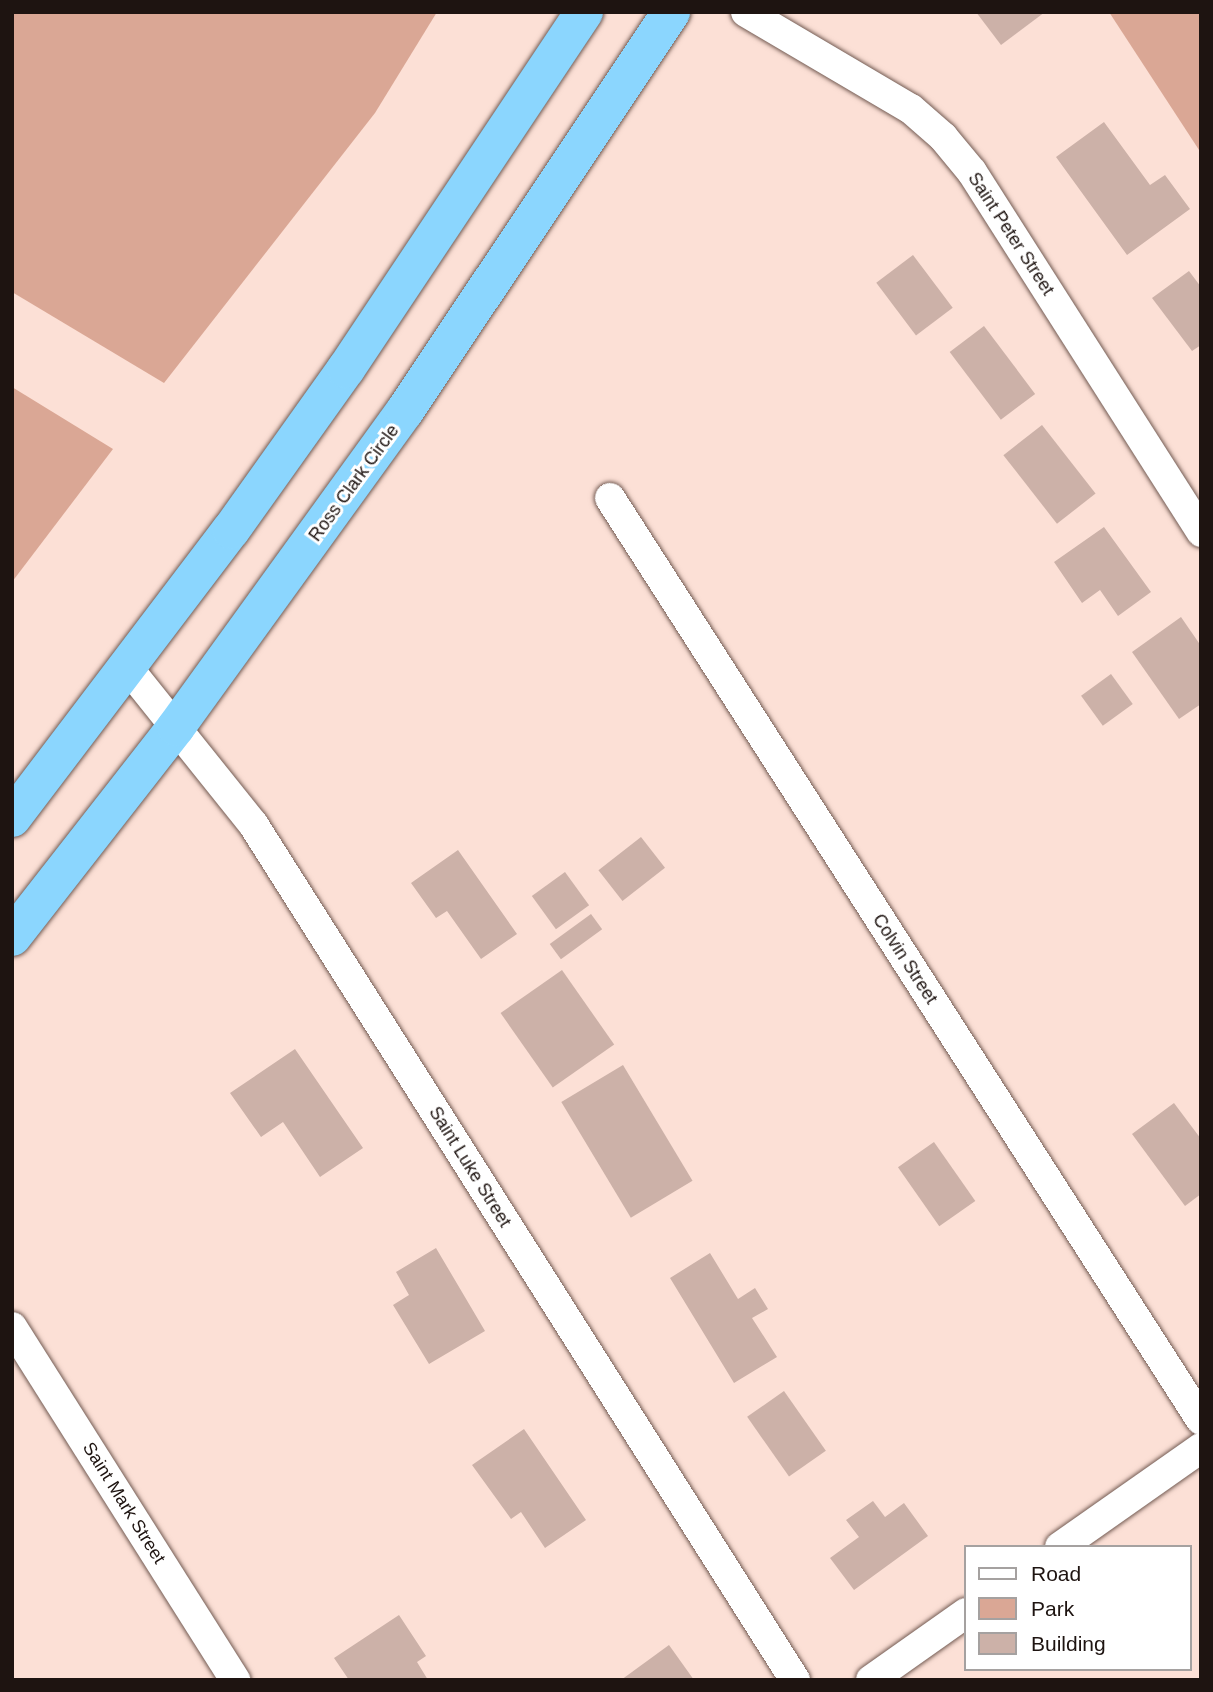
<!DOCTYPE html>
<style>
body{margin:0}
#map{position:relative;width:1213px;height:1692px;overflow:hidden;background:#fce0d6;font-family:Helvetica,sans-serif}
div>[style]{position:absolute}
.green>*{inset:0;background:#daa795}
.building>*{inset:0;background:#ccb1a8;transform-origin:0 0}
.roads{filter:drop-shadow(0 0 2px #735b53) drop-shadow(0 0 2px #735b53)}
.minor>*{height:30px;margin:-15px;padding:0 15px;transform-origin:15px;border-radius:15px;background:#fff}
.highway>*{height:38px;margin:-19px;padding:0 19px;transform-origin:19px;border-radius:19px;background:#8bd6fe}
span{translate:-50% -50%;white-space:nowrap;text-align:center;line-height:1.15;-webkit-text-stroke:6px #fff;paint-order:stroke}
.street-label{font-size:18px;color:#1e1411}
.frame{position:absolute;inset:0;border:14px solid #1e1411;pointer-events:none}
.legend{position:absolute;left:964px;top:1545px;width:228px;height:126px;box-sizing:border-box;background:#fff;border:2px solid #a5a1a0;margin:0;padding:9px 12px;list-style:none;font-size:21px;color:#1e1411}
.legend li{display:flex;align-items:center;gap:14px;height:35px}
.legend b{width:35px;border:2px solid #a5a1a0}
</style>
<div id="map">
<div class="green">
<i style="clip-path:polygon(12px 12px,437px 12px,375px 113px,164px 383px,12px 292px)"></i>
<i style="clip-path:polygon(1109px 12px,1201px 12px,1201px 153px)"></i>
<i style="clip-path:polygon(12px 387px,113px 449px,12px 582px)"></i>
</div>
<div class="building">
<i style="clip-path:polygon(976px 12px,1045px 12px,1001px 45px)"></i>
<i style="clip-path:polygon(1104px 122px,1150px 185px,1165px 175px,1190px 209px,1127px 255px,1056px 157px)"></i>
<i style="left:913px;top:255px;width:66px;height:46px;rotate:53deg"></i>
<i style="clip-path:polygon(1189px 271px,1201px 287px,1201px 345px,1192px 351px,1152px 298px)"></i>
<i style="left:984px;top:326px;width:85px;height:43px;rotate:53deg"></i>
<i style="left:1042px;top:425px;width:87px;height:49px;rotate:52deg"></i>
<i style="clip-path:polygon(1104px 527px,1151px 592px,1118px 616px,1100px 590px,1082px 603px,1054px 562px)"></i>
<i style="clip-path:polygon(1181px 617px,1201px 646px,1201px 704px,1179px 719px,1132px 652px)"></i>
<i style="left:1111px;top:674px;width:37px;height:37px;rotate:54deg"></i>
<i style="left:641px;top:837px;width:39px;height:54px;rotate:52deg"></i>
<i style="clip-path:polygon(458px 850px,517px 934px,481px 959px,447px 911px,436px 918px,411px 883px)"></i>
<i style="left:565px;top:872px;width:41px;height:41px;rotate:54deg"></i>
<i style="left:591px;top:914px;width:19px;height:51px;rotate:54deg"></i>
<i style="left:562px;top:970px;width:91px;height:75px;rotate:55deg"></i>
<i style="clip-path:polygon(295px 1049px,363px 1148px,320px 1177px,283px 1122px,261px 1137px,230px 1093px)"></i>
<i style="left:623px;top:1065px;width:135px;height:72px;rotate:59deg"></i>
<i style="clip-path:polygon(1174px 1103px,1201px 1139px,1201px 1194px,1185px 1206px,1132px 1134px)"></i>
<i style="left:934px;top:1142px;width:72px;height:44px;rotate:55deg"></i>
<i style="clip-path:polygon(436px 1248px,485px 1331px,429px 1364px,393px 1305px,409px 1295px,396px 1272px)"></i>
<i style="clip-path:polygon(710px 1253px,738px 1299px,755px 1288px,768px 1309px,752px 1318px,777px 1357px,734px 1383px,670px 1278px)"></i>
<i style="left:784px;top:1391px;width:73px;height:45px;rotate:55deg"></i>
<i style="clip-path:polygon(524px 1429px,586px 1520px,545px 1548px,521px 1512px,511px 1519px,472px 1465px)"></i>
<i style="clip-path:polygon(873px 1501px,885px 1517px,904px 1503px,928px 1536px,854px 1590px,830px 1558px,859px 1537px,846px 1520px)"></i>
<i style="clip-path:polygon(399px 1615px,426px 1656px,417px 1662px,428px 1680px,349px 1680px,334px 1658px)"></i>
<i style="clip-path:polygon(669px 1645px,694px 1680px,621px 1680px)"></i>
</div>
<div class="roads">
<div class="minor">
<i style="left:746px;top:12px;width:191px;rotate:30.5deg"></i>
<i style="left:911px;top:109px;width:43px;rotate:41.2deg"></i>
<i style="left:943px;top:137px;width:45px;rotate:50.4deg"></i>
<i style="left:972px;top:172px;width:427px;rotate:57.5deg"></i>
<i style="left:610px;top:498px;width:1095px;rotate:57.34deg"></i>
<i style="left:128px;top:668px;width:200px;rotate:51.3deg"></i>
<i style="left:253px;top:824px;width:1013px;rotate:57.66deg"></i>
<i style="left:12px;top:1327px;width:418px;rotate:57.7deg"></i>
<i style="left:1060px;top:1547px;width:172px;rotate:-35.1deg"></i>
<i style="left:871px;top:1680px;width:116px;rotate:-35.2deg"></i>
</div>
<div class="highway">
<i style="left:12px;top:818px;width:362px;rotate:-52.8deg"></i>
<i style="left:231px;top:530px;width:198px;rotate:-54.5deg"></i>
<i style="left:346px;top:369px;width:429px;rotate:-56.3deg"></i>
<i style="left:12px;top:937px;width:266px;rotate:-52deg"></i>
<i style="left:176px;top:727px;width:390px;rotate:-54.1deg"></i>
<i style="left:405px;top:411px;width:480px;rotate:-56.3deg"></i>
</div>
</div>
<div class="street-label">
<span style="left:1011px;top:234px;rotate:57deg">Saint Peter Street</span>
<span style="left:354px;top:483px;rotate:-54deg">Ross Clark Circle</span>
<span style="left:905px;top:959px;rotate:57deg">Colvin Street</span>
<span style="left:470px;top:1167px;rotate:58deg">Saint Luke Street</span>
<span style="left:124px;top:1503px;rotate:58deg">Saint Mark Street</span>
</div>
<div class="frame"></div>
<ul class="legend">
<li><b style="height:9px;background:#fff"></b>Road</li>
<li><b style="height:19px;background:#daa795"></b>Park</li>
<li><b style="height:19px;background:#ccb1a8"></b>Building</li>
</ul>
</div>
